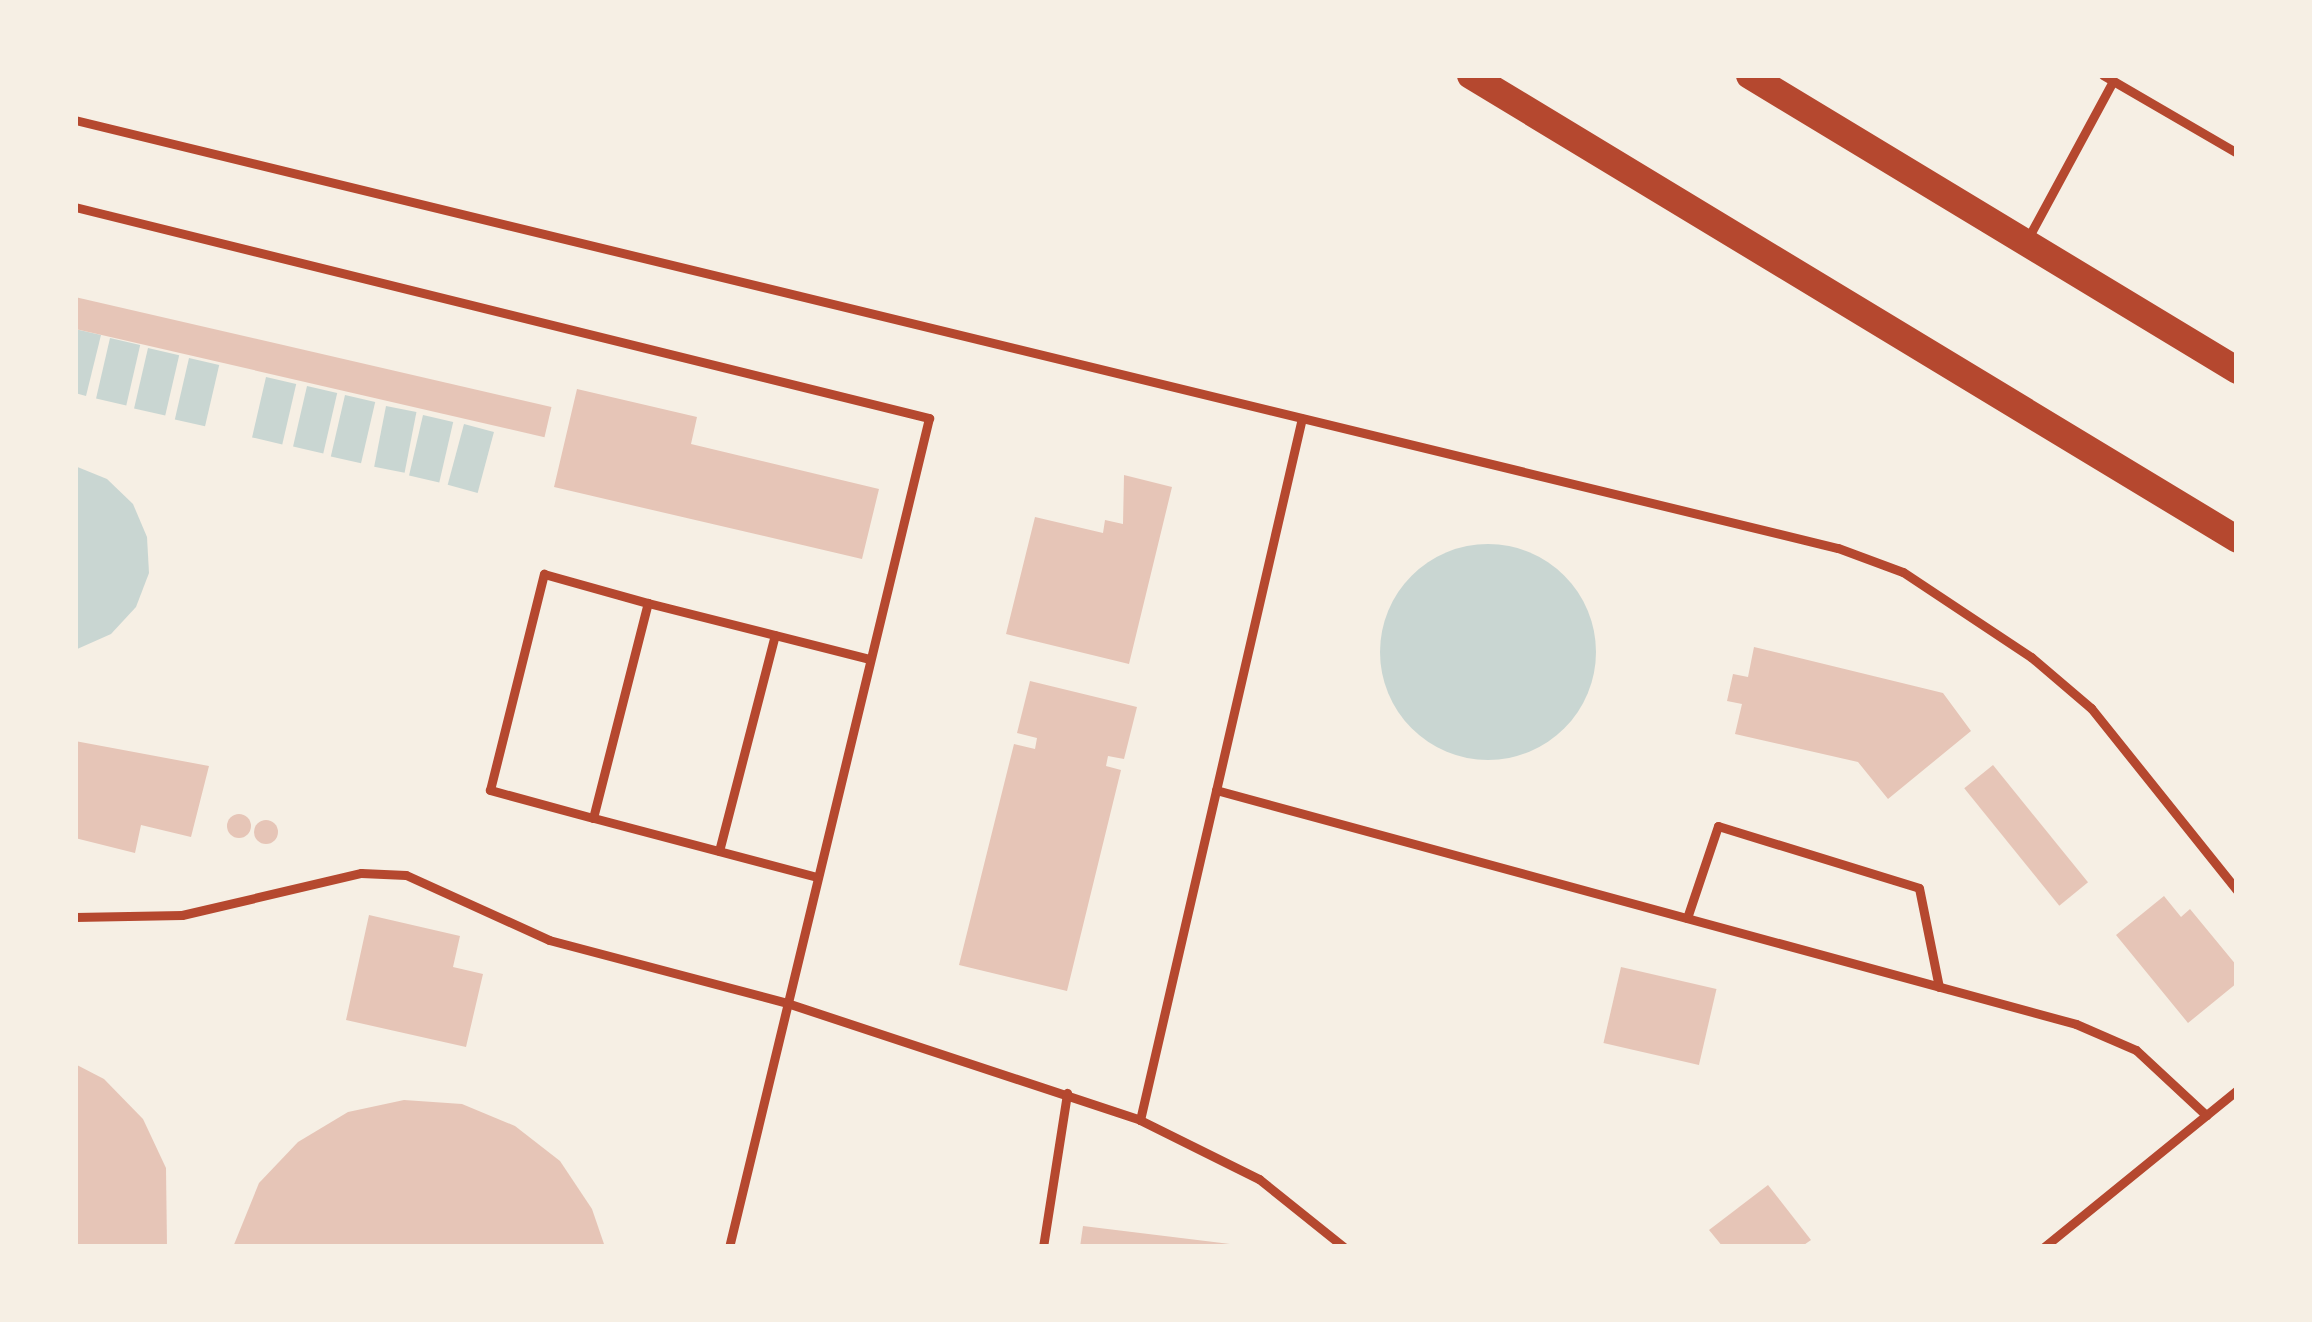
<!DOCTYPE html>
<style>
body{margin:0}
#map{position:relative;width:2312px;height:1322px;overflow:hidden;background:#f6efe4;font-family:Arial,sans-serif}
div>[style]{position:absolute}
.water>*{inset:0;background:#c9d6d2;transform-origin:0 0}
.round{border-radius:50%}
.building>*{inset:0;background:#e6c5b7;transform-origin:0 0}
.service>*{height:9px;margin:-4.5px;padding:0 4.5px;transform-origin:4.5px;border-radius:4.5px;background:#b5482f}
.primary>*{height:27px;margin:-13.5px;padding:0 13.5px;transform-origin:13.5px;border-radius:13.5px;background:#b5482f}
span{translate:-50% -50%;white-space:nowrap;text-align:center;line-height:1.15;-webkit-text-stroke:9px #f6efe4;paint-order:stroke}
.frame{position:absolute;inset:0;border:78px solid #f6efe4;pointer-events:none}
</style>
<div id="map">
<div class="water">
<i style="clip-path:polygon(75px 329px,101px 335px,86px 396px,75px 393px)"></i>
<i style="left:110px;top:338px;width:31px;height:62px;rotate:13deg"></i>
<i style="left:148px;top:348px;width:32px;height:62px;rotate:13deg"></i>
<i style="left:189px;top:358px;width:31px;height:63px;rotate:13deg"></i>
<i style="left:266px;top:377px;width:31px;height:62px;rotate:13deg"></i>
<i style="left:307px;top:386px;width:31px;height:62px;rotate:13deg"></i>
<i style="left:345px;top:395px;width:31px;height:63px;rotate:13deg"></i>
<i style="left:386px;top:406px;width:31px;height:62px;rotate:11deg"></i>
<i style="left:423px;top:415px;width:31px;height:62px;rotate:13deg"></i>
<i style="left:464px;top:424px;width:31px;height:63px;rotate:15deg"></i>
<i style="clip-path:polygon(75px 466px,107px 479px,133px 504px,147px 537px,149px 573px,136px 607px,111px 634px,75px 650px)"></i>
<i class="round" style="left:1380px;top:544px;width:216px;height:216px"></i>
</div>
<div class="building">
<i style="left:75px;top:297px;width:489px;height:31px;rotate:13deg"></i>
<i style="clip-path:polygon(577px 389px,697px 417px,691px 444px,879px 489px,862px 559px,554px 487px)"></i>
<i style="clip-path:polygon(1124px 475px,1172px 487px,1129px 664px,1006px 634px,1035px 517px,1103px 533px,1105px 520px,1123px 524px)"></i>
<i style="clip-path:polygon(1754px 647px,1943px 693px,1971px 731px,1888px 799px,1858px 762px,1735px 734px,1742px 704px,1727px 701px,1733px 674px,1748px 677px)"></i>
<i style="clip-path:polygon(1030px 681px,1137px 707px,1124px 759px,1108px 756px,1106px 766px,1121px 770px,1067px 991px,959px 965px,1014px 744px,1035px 749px,1037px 738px,1017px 733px)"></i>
<i style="clip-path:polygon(75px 741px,209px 766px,191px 837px,141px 825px,135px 853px,75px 838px)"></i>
<i style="left:1993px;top:765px;width:151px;height:37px;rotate:51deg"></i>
<i class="round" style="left:227px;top:814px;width:24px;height:24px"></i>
<i class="round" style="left:254px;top:820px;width:24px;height:24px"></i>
<i style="clip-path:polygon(2164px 896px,2181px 917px,2190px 909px,2237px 966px,2237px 983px,2188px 1023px,2116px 935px)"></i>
<i style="clip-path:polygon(369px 915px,460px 936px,453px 967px,483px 974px,466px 1047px,346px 1020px)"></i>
<i style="left:1621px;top:967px;width:98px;height:78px;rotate:13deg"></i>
<i style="clip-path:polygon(75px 1064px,104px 1079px,143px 1119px,166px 1168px,167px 1247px,75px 1247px)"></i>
<i style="clip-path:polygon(404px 1100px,462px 1104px,515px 1126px,560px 1161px,592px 1209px,605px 1247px,233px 1247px,259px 1183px,298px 1142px,348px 1112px)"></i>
<i style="clip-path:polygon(1768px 1185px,1811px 1240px,1801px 1247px,1723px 1247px,1709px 1230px)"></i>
<i style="clip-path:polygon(1083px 1226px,1230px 1244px,1230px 1247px,1080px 1247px)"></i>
</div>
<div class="service">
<i style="left:2103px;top:75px;width:155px;rotate:30.2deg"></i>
<i style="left:75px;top:120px;width:1814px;rotate:13.65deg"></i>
<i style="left:1838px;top:548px;width:69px;rotate:20.3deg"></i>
<i style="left:1903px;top:572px;width:154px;rotate:33.6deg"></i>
<i style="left:2031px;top:657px;width:79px;rotate:40.4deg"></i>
<i style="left:2091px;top:708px;width:233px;rotate:51.3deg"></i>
<i style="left:75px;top:207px;width:880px;rotate:13.88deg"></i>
<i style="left:929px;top:418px;width:853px;rotate:103.56deg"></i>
<i style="left:2027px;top:240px;width:181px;rotate:-61.6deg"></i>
<i style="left:1216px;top:790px;width:891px;rotate:15.22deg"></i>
<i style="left:2076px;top:1024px;width:65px;rotate:23.4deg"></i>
<i style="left:2136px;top:1050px;width:96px;rotate:42.9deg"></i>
<i style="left:593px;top:818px;width:107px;rotate:-164.8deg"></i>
<i style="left:490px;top:790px;width:223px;rotate:-76deg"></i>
<i style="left:544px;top:574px;width:108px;rotate:15.6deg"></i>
<i style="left:719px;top:851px;width:223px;rotate:-75.5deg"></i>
<i style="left:817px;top:877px;width:232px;rotate:-165.2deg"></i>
<i style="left:593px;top:818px;width:222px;rotate:-75.7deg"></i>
<i style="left:648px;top:603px;width:229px;rotate:14.2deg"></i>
<i style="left:75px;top:917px;width:107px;rotate:-1.1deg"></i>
<i style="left:182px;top:915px;width:184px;rotate:-13.2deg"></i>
<i style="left:361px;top:873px;width:45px;rotate:2.5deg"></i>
<i style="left:406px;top:875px;width:157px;rotate:24.4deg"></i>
<i style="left:549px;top:940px;width:246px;rotate:14.8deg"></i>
<i style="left:787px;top:1003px;width:372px;rotate:18.3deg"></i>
<i style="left:1140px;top:1120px;width:133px;rotate:26.4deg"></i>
<i style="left:1259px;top:1179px;width:109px;rotate:38.7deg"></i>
<i style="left:1687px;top:918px;width:97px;rotate:-71.4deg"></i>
<i style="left:1718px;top:826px;width:210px;rotate:17.1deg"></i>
<i style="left:1919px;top:888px;width:101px;rotate:78.6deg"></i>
<i style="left:1140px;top:1120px;width:720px;rotate:-77.01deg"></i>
<i style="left:1043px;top:1247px;width:156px;rotate:-81.1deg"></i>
<i style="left:2044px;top:1247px;width:249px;rotate:-39.1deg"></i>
</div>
<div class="primary">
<i style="left:1470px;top:75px;width:896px;rotate:31.17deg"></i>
<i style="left:1749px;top:75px;width:570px;rotate:31.15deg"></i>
</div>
<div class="frame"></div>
</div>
